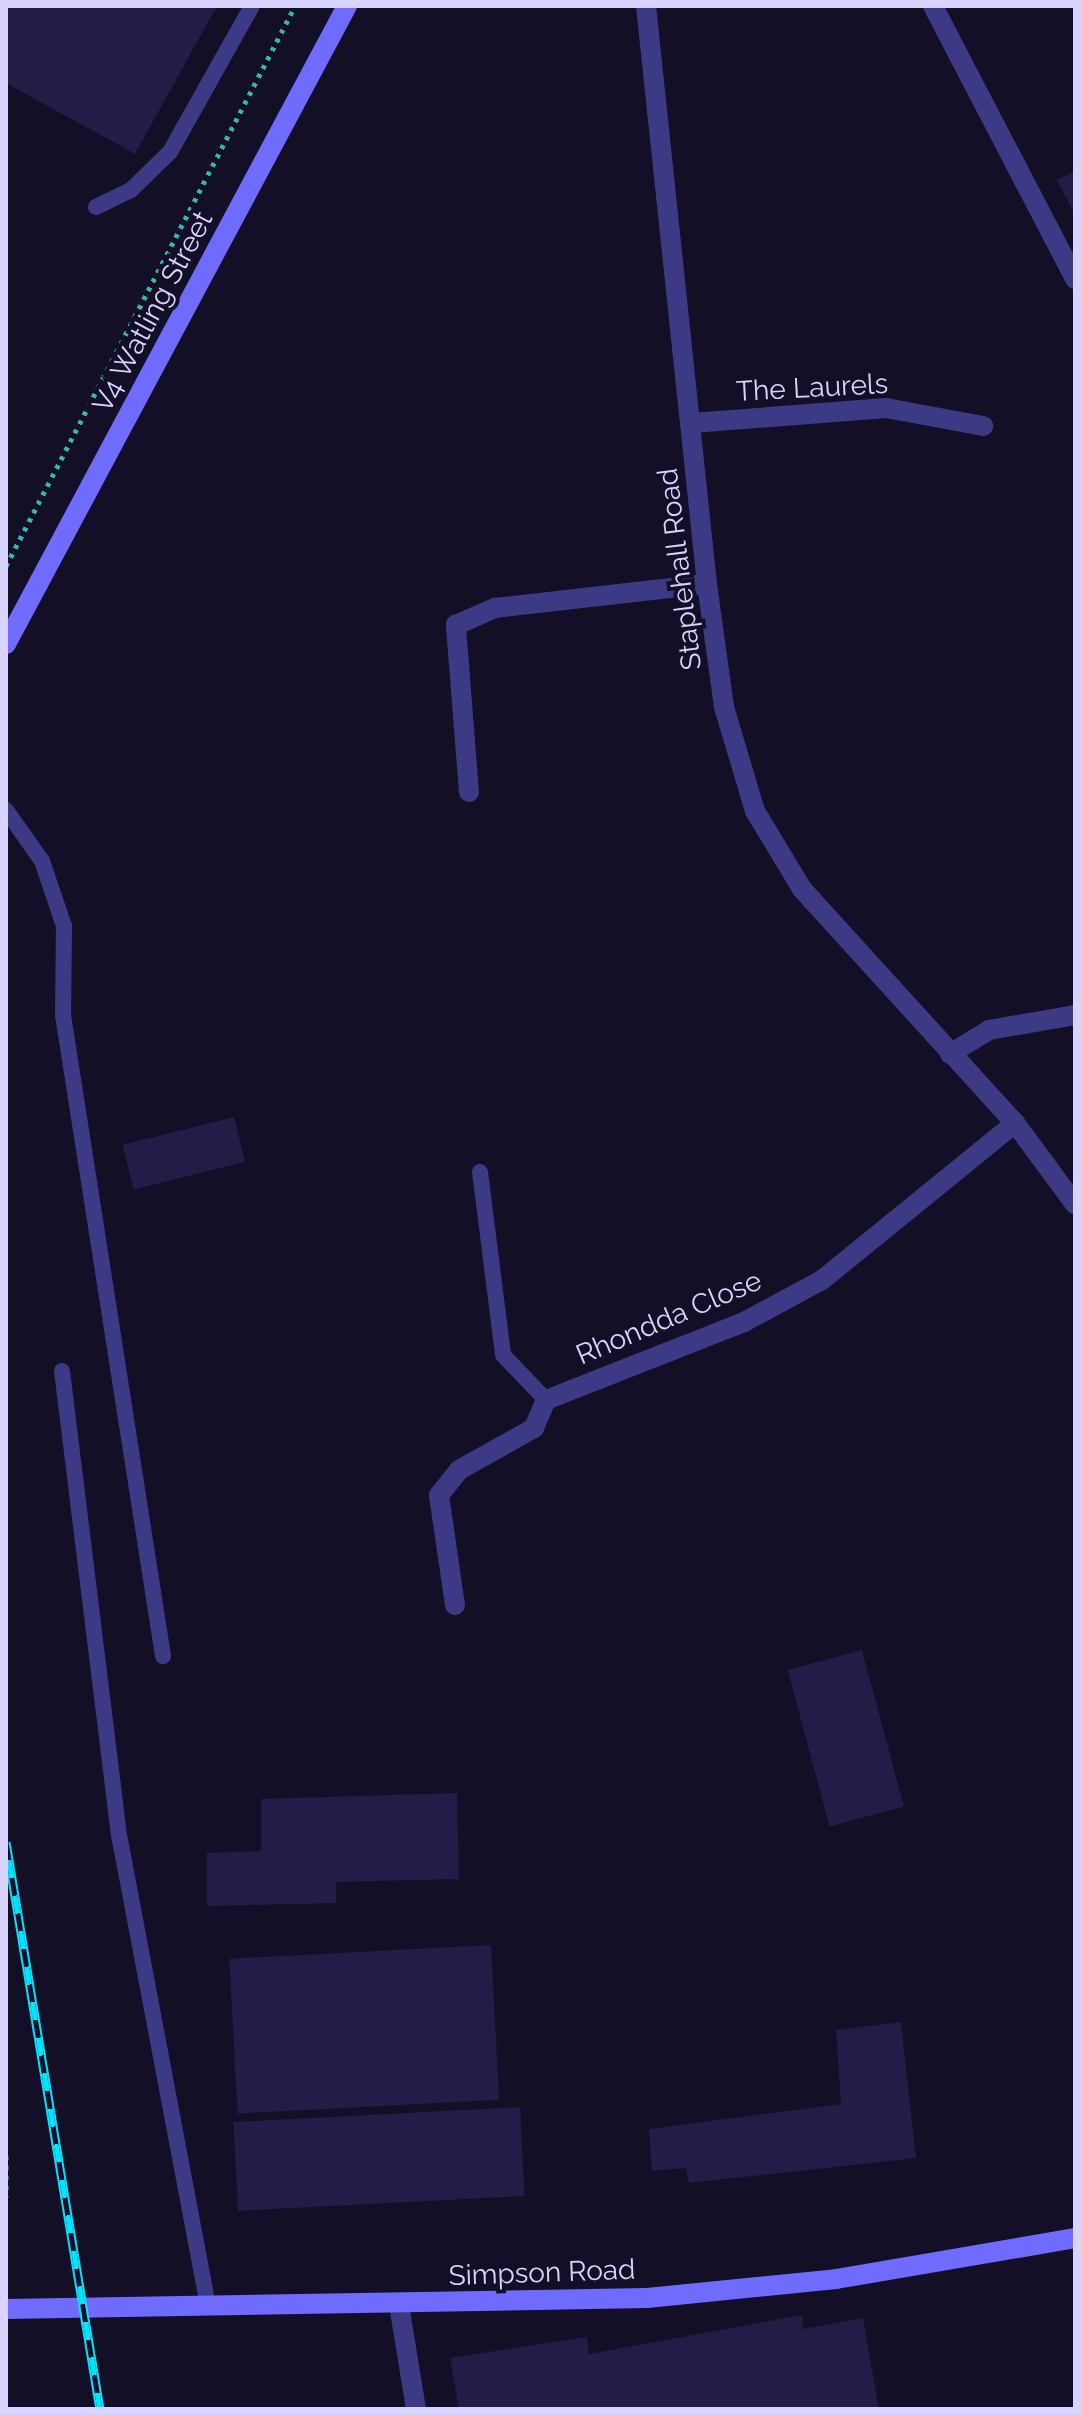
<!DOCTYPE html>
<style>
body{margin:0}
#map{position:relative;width:1081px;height:2415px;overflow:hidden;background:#130f26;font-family:Raleway,sans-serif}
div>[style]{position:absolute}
.building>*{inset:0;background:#241b47;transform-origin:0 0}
.path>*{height:5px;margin-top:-2.5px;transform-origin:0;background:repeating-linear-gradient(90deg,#2fb8b0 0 4px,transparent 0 10px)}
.lane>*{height:16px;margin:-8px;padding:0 8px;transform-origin:8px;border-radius:8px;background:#3d3a85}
.street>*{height:20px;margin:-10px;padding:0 10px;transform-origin:10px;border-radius:10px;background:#3d3a85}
.secondary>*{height:20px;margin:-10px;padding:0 10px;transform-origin:10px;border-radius:10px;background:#6f6bff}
.rail>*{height:9px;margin-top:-4.5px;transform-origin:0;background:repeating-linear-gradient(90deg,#130f26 0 18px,#00e5ff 0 36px);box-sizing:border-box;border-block:2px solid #00e5ff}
span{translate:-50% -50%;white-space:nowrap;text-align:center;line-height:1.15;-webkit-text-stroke:8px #130f26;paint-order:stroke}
.street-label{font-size:28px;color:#d9d4ff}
.frame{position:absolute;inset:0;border:8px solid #d9d4ff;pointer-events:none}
</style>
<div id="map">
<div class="building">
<i style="clip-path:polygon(6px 6px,217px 6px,135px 154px,6px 83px)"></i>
<i style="clip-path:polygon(1075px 171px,1075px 215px,1057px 180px)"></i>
<i style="left:234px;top:1117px;width:46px;height:115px;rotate:76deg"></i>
<i style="left:862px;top:1650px;width:162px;height:77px;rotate:75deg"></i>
<i style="clip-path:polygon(457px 1793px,459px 1879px,336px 1882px,336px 1903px,207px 1906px,207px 1853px,261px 1851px,261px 1799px)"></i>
<i style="left:491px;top:1945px;width:155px;height:262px;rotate:87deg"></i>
<i style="clip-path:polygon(901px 2022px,916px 2158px,689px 2183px,686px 2168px,652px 2171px,649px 2129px,841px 2104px,836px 2030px)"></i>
<i style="left:520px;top:2107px;width:89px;height:287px;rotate:87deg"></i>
<i style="clip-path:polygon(802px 2315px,803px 2329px,863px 2318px,879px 2409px,459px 2409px,450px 2358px,587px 2337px,589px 2354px)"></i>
</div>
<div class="path">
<i style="left:6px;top:566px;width:630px;rotate:-62.7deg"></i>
<i style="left:6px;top:2156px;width:41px;rotate:90deg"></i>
</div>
<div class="lane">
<i style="left:96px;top:207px;width:39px;rotate:-26deg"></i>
<i style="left:131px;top:190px;width:54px;rotate:-44.3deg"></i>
<i style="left:170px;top:152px;width:167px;rotate:-60.7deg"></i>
<i style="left:6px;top:810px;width:62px;rotate:54.8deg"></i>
<i style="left:42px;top:861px;width:69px;rotate:71.3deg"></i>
<i style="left:64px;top:926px;width:89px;rotate:90.6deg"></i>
<i style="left:63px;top:1015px;width:649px;rotate:81.13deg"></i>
<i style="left:480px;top:1172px;width:184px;rotate:82.8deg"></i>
<i style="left:503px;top:1355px;width:62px;rotate:46.3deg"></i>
<i style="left:62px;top:1371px;width:473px;rotate:83deg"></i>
<i style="left:120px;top:1840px;width:474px;rotate:79.3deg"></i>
</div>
<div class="street">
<i style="left:646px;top:6px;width:581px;rotate:83.98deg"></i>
<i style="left:707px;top:584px;width:124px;rotate:82.1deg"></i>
<i style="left:724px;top:707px;width:109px;rotate:73.4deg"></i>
<i style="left:755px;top:811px;width:91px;rotate:58.9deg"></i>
<i style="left:802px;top:889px;width:316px;rotate:47.7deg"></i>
<i style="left:1015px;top:1123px;width:101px;rotate:53.5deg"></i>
<i style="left:933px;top:6px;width:308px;rotate:62.5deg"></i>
<i style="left:692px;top:423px;width:195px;rotate:-4.4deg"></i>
<i style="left:886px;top:408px;width:99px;rotate:10.5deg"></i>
<i style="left:469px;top:792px;width:168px;rotate:-94.5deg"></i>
<i style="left:456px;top:625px;width:43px;rotate:-23.6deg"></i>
<i style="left:495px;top:608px;width:213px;rotate:-6.5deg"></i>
<i style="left:950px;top:1054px;width:46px;rotate:-31.6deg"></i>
<i style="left:989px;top:1030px;width:87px;rotate:-9.9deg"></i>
<i style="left:455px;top:1605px;width:111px;rotate:-98.3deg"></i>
<i style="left:439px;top:1495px;width:32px;rotate:-51deg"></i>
<i style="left:459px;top:1470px;width:86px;rotate:-29.2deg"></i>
<i style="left:534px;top:1428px;width:30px;rotate:-67deg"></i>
<i style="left:546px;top:1400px;width:213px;rotate:-21.5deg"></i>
<i style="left:744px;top:1322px;width:89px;rotate:-28.3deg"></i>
<i style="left:822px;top:1280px;width:249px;rotate:-39.1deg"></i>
<i style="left:399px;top:2305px;width:105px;rotate:80.7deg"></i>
</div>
<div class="secondary">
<i style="left:6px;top:644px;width:723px;rotate:-61.88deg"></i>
<i style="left:6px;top:2309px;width:641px;rotate:-0.98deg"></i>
<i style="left:647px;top:2298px;width:190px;rotate:-5.7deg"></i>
<i style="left:836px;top:2279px;width:242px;rotate:-9.7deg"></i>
</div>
<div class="rail">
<i style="left:6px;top:1842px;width:575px;rotate:80.59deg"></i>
</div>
<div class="street-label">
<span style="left:153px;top:312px;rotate:-62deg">V4 Watling Street</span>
<span style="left:812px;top:388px;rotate:-3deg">The Laurels</span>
<span style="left:680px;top:569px;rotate:-97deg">Staplehall Road</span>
<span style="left:669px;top:1318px;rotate:-23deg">Rhondda Close</span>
<span style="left:542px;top:2273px;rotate:-2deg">Simpson Road</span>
</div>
<div class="frame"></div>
</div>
